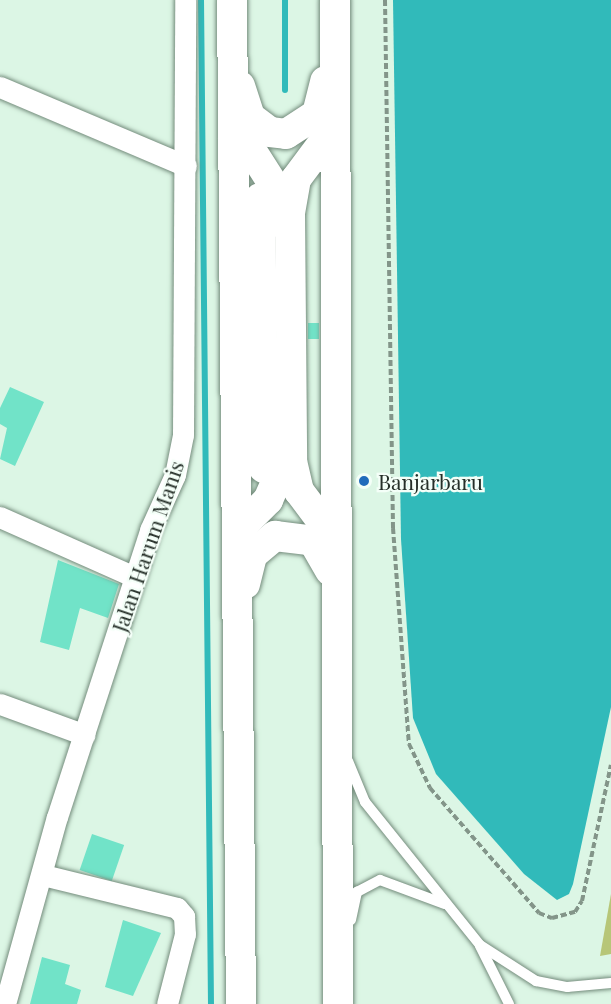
<!DOCTYPE html>
<style>
body{margin:0}
#map{position:relative;width:611px;height:1004px;overflow:hidden;background:#dcf6e5;font-family:"Playfair Display",serif}
div>[style]{position:absolute}
.green>*{inset:0;background:#b7c678}
.water>*{inset:0;background:#31baba}
.stream>*{height:6px;margin:-3px;padding:0 3px;transform-origin:3px;border-radius:3px;background:#31baba}
.building>*{inset:0;background:#71e3c8;transform-origin:0 0}
.path>*{height:4px;margin-top:-2px;transform-origin:0;background:repeating-linear-gradient(90deg,#839589 0 6px,transparent 0 9px)}
.roads{filter:drop-shadow(0 0 2px #748c7c) drop-shadow(0 0 2px #748c7c)}
.lane>*{height:10px;margin:-5px;padding:0 5px;transform-origin:5px;border-radius:5px;background:#fff}
.street>*{height:21px;margin:-10.5px;padding:0 10.5px;transform-origin:10.5px;border-radius:10.5px;background:#fff}
.secondary>*{height:30px;margin:-15px;padding:0 15px;transform-origin:15px;border-radius:15px;background:#fff}
.dots>*{width:16px;height:16px;translate:-50% -50%;box-sizing:border-box;border:3px solid #f4fff8;border-radius:50%}
span{translate:-50% -50%;white-space:nowrap;text-align:center;line-height:1.15;-webkit-text-stroke:4.5px #f4fff8;paint-order:stroke}
.poi-label{font-size:21px;color:#252f28}
.left{translate:0 -50%;text-align:left}
.street-label{font-size:21px;color:#252f28}
</style>
<div id="map">
<div class="green">
<i style="clip-path:polygon(611px 894px,611px 954px,600px 956px)"></i>
</div>
<div class="water">
<i style="clip-path:polygon(393px 0,611px 0,611px 707px,573px 884px,569px 894px,557px 900px,524px 874px,436px 774px,413px 718px,401px 539px)"></i>
</div>
<div class="stream">
<i style="left:201px;top:0;width:1004px;rotate:89.43deg"></i>
<i style="left:285px;top:0;width:90px;rotate:90deg"></i>
</div>
<div class="building">
<i style="left:308px;top:323px;width:11px;height:16px"></i>
<i style="clip-path:polygon(10px 387px,44px 402px,15px 466px,0 459px,7px 428px,0 424px,0 408px)"></i>
<i style="clip-path:polygon(58px 560px,119px 584px,108px 618px,80px 608px,69px 650px,40px 642px)"></i>
<i style="left:92px;top:834px;width:34px;height:38px;rotate:19deg"></i>
<i style="clip-path:polygon(123px 920px,161px 933px,133px 996px,105px 987px)"></i>
<i style="clip-path:polygon(42px 957px,70px 965px,65px 984px,81px 990px,77px 1004px,30px 1004px)"></i>
</div>
<div class="path">
<i style="left:385px;top:0;width:528px;rotate:89.13deg"></i>
<i style="left:393px;top:528px;width:217px;rotate:85.8deg"></i>
<i style="left:409px;top:744px;width:49px;rotate:64.5deg"></i>
<i style="left:430px;top:788px;width:166px;rotate:48.9deg"></i>
<i style="left:539px;top:913px;width:14px;rotate:21deg"></i>
<i style="left:552px;top:918px;width:24px;rotate:-15deg"></i>
<i style="left:575px;top:912px;width:13px;rotate:-58deg"></i>
<i style="left:582px;top:901px;width:139px;rotate:-78deg"></i>
</div>
<div class="roads">
<div class="lane">
<i style="left:348px;top:761px;width:44px;rotate:67.5deg"></i>
<i style="left:365px;top:802px;width:184px;rotate:51.2deg"></i>
<i style="left:480px;top:945px;width:67px;rotate:32.7deg"></i>
<i style="left:536px;top:981px;width:32px;rotate:11deg"></i>
<i style="left:567px;top:987px;width:44px;rotate:-5.2deg"></i>
<i style="left:351px;top:920px;width:29px;rotate:-78deg"></i>
<i style="left:357px;top:892px;width:26px;rotate:-28deg"></i>
<i style="left:380px;top:880px;width:69px;rotate:20.3deg"></i>
<i style="left:480px;top:946px;width:65px;rotate:63.4deg"></i>
</div>
<div class="street">
<i style="left:0;top:87px;width:202px;rotate:23deg"></i>
<i style="left:0;top:517px;width:148px;rotate:24deg"></i>
<i style="left:0;top:704px;width:90px;rotate:20deg"></i>
<i style="left:43px;top:875px;width:138px;rotate:13.8deg"></i>
<i style="left:177px;top:908px;width:11px;rotate:49deg"></i>
<i style="left:184px;top:916px;width:18px;rotate:87deg"></i>
<i style="left:185px;top:934px;width:72px;rotate:104.4deg"></i>
<i style="left:5px;top:1004px;width:194px;rotate:-74.5deg"></i>
<i style="left:57px;top:817px;width:302px;rotate:-72deg"></i>
<i style="left:150px;top:530px;width:60px;rotate:-65.6deg"></i>
<i style="left:175px;top:475px;width:41px;rotate:-78.7deg"></i>
<i style="left:183px;top:435px;width:435px;rotate:-89.7deg"></i>
</div>
<div class="secondary">
<i style="left:232px;top:0;width:1004px;rotate:89.49deg"></i>
<i style="left:335px;top:0;width:1004px;rotate:89.83deg"></i>
<i style="left:240px;top:86px;width:33px;rotate:72deg"></i>
<i style="left:250px;top:117px;width:25px;rotate:37deg"></i>
<i style="left:270px;top:132px;width:16px;rotate:7deg"></i>
<i style="left:286px;top:134px;width:37px;rotate:-33deg"></i>
<i style="left:317px;top:114px;width:34px;rotate:-76deg"></i>
<i style="left:334px;top:128px;width:64px;rotate:126.7deg"></i>
<i style="left:296px;top:179px;width:35px;rotate:100deg"></i>
<i style="left:290px;top:213px;width:248px;rotate:89.5deg"></i>
<i style="left:292px;top:461px;width:31px;rotate:77deg"></i>
<i style="left:299px;top:491px;width:60px;rotate:53.1deg"></i>
<i style="left:233px;top:139px;width:19px;rotate:28deg"></i>
<i style="left:250px;top:148px;width:43px;rotate:57.4deg"></i>
<i style="left:273px;top:184px;width:38px;rotate:85deg"></i>
<i style="left:260px;top:198px;width:270px;rotate:89.2deg"></i>
<i style="left:237px;top:531px;width:44px;rotate:-45deg"></i>
<i style="left:268px;top:500px;width:22px;rotate:-66deg"></i>
<i style="left:277px;top:480px;width:36px;rotate:-90deg"></i>
<i style="left:245px;top:584px;width:30px;rotate:-76deg"></i>
<i style="left:252px;top:555px;width:30px;rotate:-40deg"></i>
<i style="left:275px;top:536px;width:38px;rotate:7deg"></i>
<i style="left:313px;top:541px;width:34px;rotate:60deg"></i>
</div>
</div>
<div class="dots">
<i style="left:364px;top:481px;background:#216bbb"></i>
</div>
<div class="poi-label">
<span class="left" style="left:378px;top:481px">Banjarbaru</span>
</div>
<div class="street-label">
<span style="left:147px;top:546px;rotate:-71deg">Jalan Harum Manis</span>
</div>
</div>
